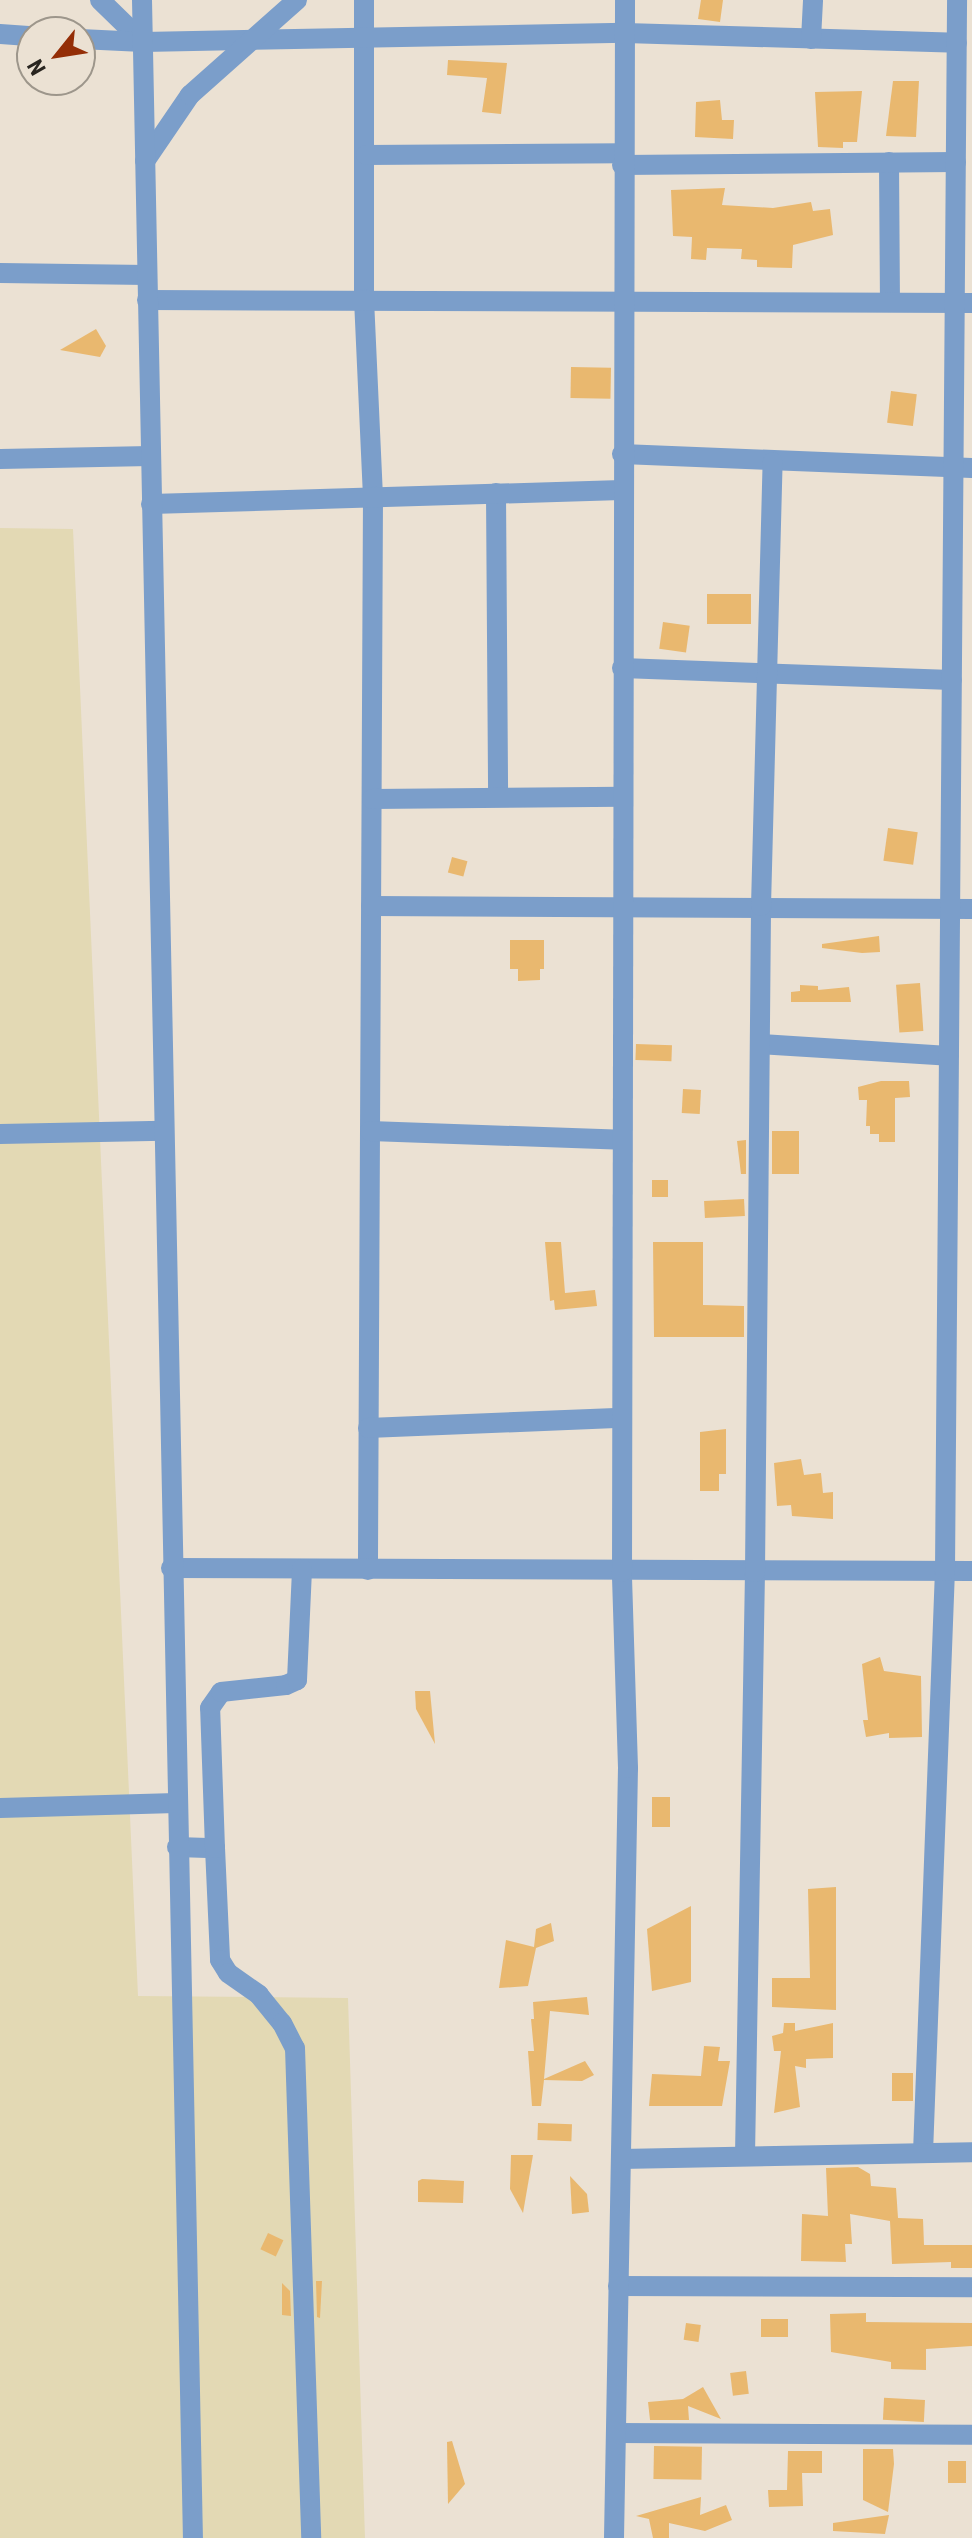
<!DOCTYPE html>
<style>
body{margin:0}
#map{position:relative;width:972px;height:2538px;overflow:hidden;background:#ebe1d3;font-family:"Roboto Condensed",sans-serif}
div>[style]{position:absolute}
.sand>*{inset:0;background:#e3d9b4}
.building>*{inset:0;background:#e9b86f;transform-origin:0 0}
.minor>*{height:20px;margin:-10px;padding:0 10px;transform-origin:10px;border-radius:10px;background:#7b9eca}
.tertiary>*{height:20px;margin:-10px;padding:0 10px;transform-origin:10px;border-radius:10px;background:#7b9eca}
span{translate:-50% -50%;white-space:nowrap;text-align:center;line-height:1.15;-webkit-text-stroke:8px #ebe1d3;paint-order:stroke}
.north{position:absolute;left:16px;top:16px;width:80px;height:80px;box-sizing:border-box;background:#ebe1d3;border:2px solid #9d968b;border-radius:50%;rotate:240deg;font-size:22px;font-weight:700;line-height:32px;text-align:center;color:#292520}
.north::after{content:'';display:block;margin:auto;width:28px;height:36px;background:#942e07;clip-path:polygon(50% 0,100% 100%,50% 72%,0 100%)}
</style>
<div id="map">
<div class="sand">
<i style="clip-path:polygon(0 528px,73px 529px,138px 1996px,348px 1998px,365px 2538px,0 2538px)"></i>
</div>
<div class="building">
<i style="clip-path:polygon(701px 0,723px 0,720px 22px,698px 19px)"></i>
<i style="clip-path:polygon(448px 60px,507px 63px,501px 114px,482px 112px,487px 78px,447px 75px)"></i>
<i style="clip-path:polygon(893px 81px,919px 81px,916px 137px,886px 136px)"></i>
<i style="clip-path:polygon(862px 91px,857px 142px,843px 142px,843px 148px,818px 147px,815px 92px)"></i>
<i style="clip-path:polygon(720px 100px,722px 120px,734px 120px,733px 139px,695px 137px,696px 102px)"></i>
<i style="clip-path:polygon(725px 188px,722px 205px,773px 208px,811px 202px,813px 211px,830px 209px,833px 235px,793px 245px,792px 268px,757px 267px,757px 260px,741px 259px,742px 249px,707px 248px,706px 260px,691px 259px,692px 237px,673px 236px,671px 190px)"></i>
<i style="clip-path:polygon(96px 329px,106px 346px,100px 357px,60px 350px)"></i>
<i style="left:571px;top:367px;width:40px;height:31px;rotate:1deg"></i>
<i style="left:891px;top:391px;width:26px;height:32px;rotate:7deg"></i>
<i style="left:707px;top:594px;width:44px;height:30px"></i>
<i style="left:663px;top:622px;width:27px;height:27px;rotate:8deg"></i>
<i style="left:888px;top:828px;width:30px;height:33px;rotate:8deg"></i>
<i style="left:452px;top:857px;width:16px;height:16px;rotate:15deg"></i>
<i style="clip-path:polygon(879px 936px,880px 952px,862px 953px,822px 948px,822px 944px)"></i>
<i style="clip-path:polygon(510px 940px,544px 940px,544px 969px,540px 969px,540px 980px,518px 981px,518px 969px,510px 969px)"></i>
<i style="left:920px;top:983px;width:48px;height:24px;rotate:86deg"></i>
<i style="clip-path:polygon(800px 985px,818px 986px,818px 990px,849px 987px,851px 1002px,791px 1002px,791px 992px,800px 991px)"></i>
<i style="left:636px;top:1044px;width:36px;height:16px;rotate:2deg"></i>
<i style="clip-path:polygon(881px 1081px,909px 1081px,910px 1097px,895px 1098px,895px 1142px,879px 1142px,879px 1134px,870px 1134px,870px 1126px,866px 1126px,867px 1100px,859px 1100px,858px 1087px)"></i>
<i style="left:683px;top:1089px;width:18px;height:24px;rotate:3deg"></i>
<i style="left:772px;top:1131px;width:27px;height:43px"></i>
<i style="clip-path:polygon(746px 1140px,746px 1174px,741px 1174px,737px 1141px)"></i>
<i style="left:652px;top:1180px;width:16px;height:17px"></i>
<i style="left:744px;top:1199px;width:17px;height:40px;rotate:87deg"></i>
<i style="clip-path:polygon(545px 1242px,561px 1242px,565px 1293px,595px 1290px,597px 1306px,555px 1310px,554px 1300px,550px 1301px)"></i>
<i style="clip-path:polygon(653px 1242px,703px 1242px,703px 1305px,744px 1306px,744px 1337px,654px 1337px)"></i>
<i style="clip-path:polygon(726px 1429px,726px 1474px,719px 1474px,719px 1491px,700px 1491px,700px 1432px)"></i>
<i style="clip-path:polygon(801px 1459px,804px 1475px,821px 1473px,823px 1493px,833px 1492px,833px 1519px,792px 1516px,791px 1505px,777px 1506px,774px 1463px)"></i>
<i style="clip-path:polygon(880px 1657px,884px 1671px,921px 1676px,922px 1737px,889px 1738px,889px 1733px,866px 1737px,863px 1720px,868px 1720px,862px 1664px)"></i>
<i style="clip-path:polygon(415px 1691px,430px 1691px,435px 1744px,416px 1709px)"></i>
<i style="left:652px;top:1797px;width:18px;height:30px"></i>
<i style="clip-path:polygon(836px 1887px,836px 2010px,772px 2007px,772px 1978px,810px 1978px,808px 1889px)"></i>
<i style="clip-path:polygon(691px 1906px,691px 1982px,652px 1991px,647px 1929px)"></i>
<i style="clip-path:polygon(551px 1923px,554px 1941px,536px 1948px,528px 1986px,499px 1988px,506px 1940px,534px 1947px,536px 1929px)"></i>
<i style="clip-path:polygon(587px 1997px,589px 2015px,550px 2011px,544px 2079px,585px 2061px,594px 2075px,582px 2081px,544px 2080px,541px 2106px,532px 2106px,528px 2051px,534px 2051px,531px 2019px,534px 2019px,533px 2002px)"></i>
<i style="clip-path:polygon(784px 2023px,795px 2023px,795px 2031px,833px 2023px,833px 2058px,806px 2059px,806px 2068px,795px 2066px,800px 2107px,774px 2113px,781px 2051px,774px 2051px,772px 2036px,783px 2033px)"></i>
<i style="clip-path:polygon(704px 2046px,720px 2047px,718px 2061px,730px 2061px,722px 2106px,649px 2106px,652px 2074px,701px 2076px)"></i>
<i style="left:892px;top:2073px;width:21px;height:28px"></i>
<i style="left:538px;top:2123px;width:34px;height:17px;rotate:2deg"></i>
<i style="clip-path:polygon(511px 2155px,533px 2155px,523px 2213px,510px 2189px)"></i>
<i style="clip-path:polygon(858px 2167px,870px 2174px,871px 2186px,896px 2188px,898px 2218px,923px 2219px,924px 2245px,972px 2245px,972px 2268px,951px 2268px,951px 2262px,892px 2264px,890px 2221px,850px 2214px,852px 2244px,845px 2244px,846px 2262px,801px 2261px,802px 2214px,828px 2216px,826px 2168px)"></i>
<i style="clip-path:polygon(570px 2176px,587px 2194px,589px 2212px,572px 2214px)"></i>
<i style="clip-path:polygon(422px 2179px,464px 2181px,463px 2203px,418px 2202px,418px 2181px)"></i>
<i style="left:268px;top:2233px;width:17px;height:18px;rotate:25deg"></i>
<i style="clip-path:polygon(316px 2281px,322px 2281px,320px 2318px,317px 2317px)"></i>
<i style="clip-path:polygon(282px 2283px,290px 2291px,291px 2316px,282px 2315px)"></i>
<i style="clip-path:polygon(866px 2313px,866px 2322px,972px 2323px,972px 2346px,926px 2349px,926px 2370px,891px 2369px,891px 2362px,831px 2352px,830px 2314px)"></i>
<i style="left:761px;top:2319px;width:27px;height:18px"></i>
<i style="left:686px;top:2323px;width:15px;height:17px;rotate:8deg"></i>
<i style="left:746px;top:2371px;width:23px;height:16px;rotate:83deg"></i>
<i style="clip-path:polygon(703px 2387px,721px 2419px,688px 2406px,689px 2420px,650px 2420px,648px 2402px,683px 2399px)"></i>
<i style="left:925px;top:2400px;width:22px;height:41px;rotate:93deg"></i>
<i style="clip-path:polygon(452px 2441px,465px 2484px,448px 2504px,447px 2442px)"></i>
<i style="left:654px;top:2446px;width:48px;height:33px;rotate:1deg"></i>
<i style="clip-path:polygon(863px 2449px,893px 2449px,894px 2464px,888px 2512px,863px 2500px)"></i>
<i style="clip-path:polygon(788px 2451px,822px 2451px,822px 2473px,802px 2473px,803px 2506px,769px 2507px,768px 2490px,787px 2490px)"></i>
<i style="left:948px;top:2461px;width:18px;height:22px"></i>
<i style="clip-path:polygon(701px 2497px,700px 2515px,726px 2505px,732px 2520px,705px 2531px,669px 2523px,669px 2538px,653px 2538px,649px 2519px,636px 2516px)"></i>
<i style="clip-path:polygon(889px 2515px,885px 2534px,833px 2531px,833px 2523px)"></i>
</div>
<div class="minor">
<i style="left:100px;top:0;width:60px;rotate:44.3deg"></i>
<i style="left:364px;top:0;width:299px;rotate:90deg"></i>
<i style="left:364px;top:299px;width:197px;rotate:87.4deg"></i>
<i style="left:373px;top:496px;width:1074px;rotate:90.27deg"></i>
<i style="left:0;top:34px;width:32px;rotate:4deg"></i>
<i style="left:80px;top:39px;width:63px;rotate:2.7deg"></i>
<i style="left:143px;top:42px;width:482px;rotate:-1.1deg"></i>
<i style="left:625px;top:33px;width:332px;rotate:1.7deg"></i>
<i style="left:811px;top:39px;width:39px;rotate:-87deg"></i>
<i style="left:366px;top:155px;width:257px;rotate:-0.4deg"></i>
<i style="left:145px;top:161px;width:80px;rotate:-55.7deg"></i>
<i style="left:190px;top:95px;width:143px;rotate:-41.6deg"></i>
<i style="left:889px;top:162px;width:140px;rotate:89.6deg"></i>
<i style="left:622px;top:165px;width:334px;rotate:-0.5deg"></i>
<i style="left:0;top:273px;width:147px;rotate:0.8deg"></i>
<i style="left:147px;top:300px;width:825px;rotate:0.21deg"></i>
<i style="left:622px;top:454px;width:350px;rotate:2.3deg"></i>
<i style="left:0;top:459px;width:150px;rotate:-1.1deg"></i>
<i style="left:496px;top:493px;width:302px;rotate:89.6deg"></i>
<i style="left:151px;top:504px;width:471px;rotate:-1.7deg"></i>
<i style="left:622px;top:668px;width:330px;rotate:2.1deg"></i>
<i style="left:372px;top:799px;width:250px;rotate:-0.5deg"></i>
<i style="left:371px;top:906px;width:601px;rotate:0.29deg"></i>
<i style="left:760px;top:1044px;width:189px;rotate:3.6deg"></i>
<i style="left:370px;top:1131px;width:252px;rotate:2deg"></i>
<i style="left:0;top:1134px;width:163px;rotate:-1.1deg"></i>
<i style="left:368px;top:1428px;width:254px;rotate:-2.3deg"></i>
<i style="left:171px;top:1568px;width:801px;rotate:0.21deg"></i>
<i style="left:0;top:1808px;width:176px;rotate:-1.6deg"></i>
<i style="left:177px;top:1847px;width:38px;rotate:2deg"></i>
<i style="left:215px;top:1848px;width:112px;rotate:87.4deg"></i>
<i style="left:220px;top:1960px;width:15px;rotate:58deg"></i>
<i style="left:228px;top:1973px;width:38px;rotate:35deg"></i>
<i style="left:259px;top:1995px;width:36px;rotate:51deg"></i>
<i style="left:282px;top:2023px;width:28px;rotate:63deg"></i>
<i style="left:295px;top:2048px;width:490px;rotate:88.1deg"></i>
<i style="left:215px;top:1848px;width:140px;rotate:-92deg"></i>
<i style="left:210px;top:1708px;width:19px;rotate:-55deg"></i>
<i style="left:221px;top:1692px;width:65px;rotate:-6.1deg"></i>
<i style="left:286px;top:1685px;width:12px;rotate:-24deg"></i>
<i style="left:297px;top:1680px;width:111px;rotate:-87.4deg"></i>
<i style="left:923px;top:2153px;width:582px;rotate:-87.84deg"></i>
<i style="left:945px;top:1571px;width:1571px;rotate:-89.56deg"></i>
<i style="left:745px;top:2156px;width:584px;rotate:-89.02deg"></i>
<i style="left:755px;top:1572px;width:666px;rotate:-89.48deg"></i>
<i style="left:761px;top:906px;width:444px;rotate:-88.5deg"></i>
<i style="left:621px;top:2159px;width:351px;rotate:-1.1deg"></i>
<i style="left:618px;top:2286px;width:354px;rotate:0.2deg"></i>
<i style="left:616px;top:2433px;width:356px;rotate:0.3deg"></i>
<i style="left:614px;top:2538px;width:770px;rotate:-88.96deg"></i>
<i style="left:628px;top:1768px;width:196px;rotate:-91.8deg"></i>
<i style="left:622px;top:1572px;width:1572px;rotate:-89.89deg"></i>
</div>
<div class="tertiary">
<i style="left:142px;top:0;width:2539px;rotate:88.85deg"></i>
</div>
<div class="north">N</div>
</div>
